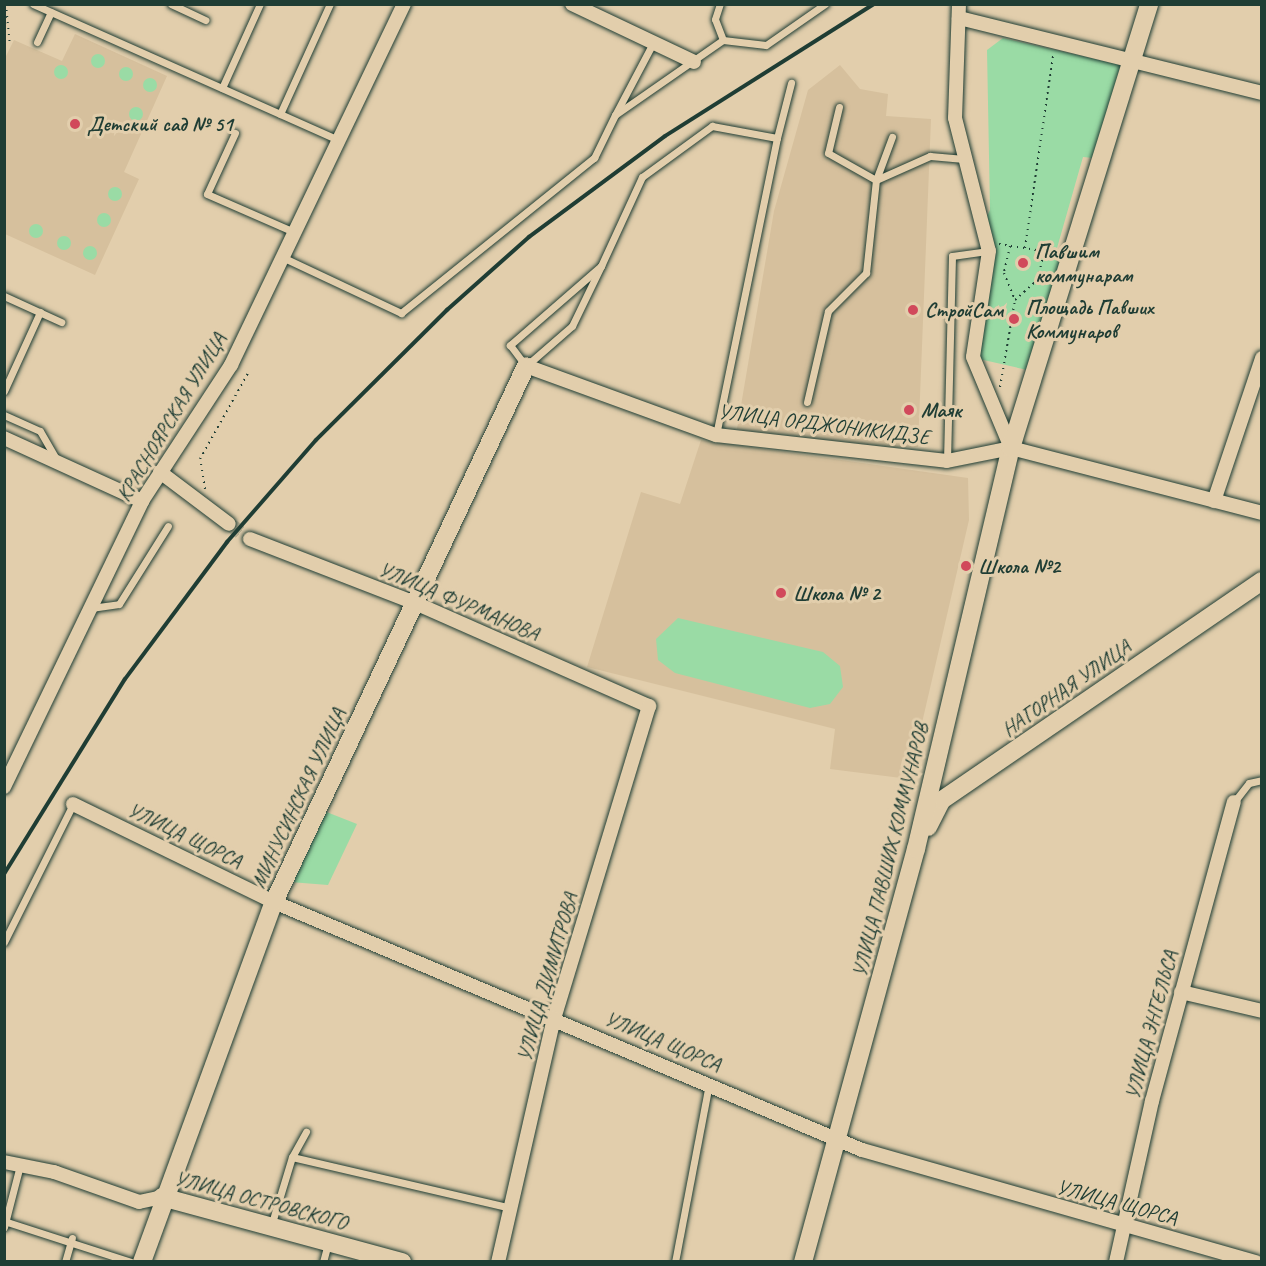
<!DOCTYPE html>
<meta charset="utf-8">
<style>
body{margin:0}
#map{position:relative;width:1266px;height:1266px;overflow:hidden;background:#e2ceac;font-family:Caveat,sans-serif}
div>[style]{position:absolute}
.built>*{inset:0;background:#d6c09d}
.green>*{inset:0;background:#9adba5}
.round{border-radius:50%}
.minor-tunnel>*{height:14px;margin-top:-7px;transform-origin:0;background:repeating-linear-gradient(90deg,#bbb194 0 14px,transparent 0 21px)}
.path>*{height:2px;margin-top:-1px;transform-origin:0;background:repeating-linear-gradient(90deg,#1f3d34 0 1.5px,transparent 0 6px)}
.roads{filter:drop-shadow(0 0 2px #1f3d34) drop-shadow(0 0 2px #1f3d34)}
.service>*{height:7px;margin:-3.5px;padding:0 3.5px;transform-origin:3.5px;border-radius:3.5px;background:#e2ceac}
.minor>*{height:14px;margin:-7px;padding:0 7px;transform-origin:7px;border-radius:7px;background:#e2ceac}
.tertiary>*{height:18px;margin:-9px;padding:0 9px;transform-origin:9px;border-radius:9px;background:#e2ceac}
.rail>*{height:4px;margin:-2px;padding:0 2px;transform-origin:2px;border-radius:2px;background:#1f3d34}
.dots>*{width:16px;height:16px;translate:-50% -50%;box-sizing:border-box;border:3px solid #e2ceac;border-radius:50%}
span{translate:-50% -50%;white-space:nowrap;text-align:center;line-height:1.15;-webkit-text-stroke:6px #e2ceac;paint-order:stroke}
.poi-label{font-size:21px;color:#1f3d34;font-weight:700}
.left{translate:0 -50%;text-align:left}
.street-label{font-size:21px;color:#1f3d34}
.frame{position:absolute;inset:0;border:6px solid #1f3d34;pointer-events:none}
</style>
<div id="map">
<div class="built">
<i style="clip-path:polygon(75px 34px,167px 76px,124px 172px,139px 179px,95px 275px,5px 234px,4px 60px,14px 40px,62px 61px)"></i>
<i style="clip-path:polygon(840px 65px,860px 89px,888px 94px,886px 116px,931px 119px,918px 447px,846px 447px,737px 429px,774px 211px,808px 90px)"></i>
<i style="clip-path:polygon(701px 440px,968px 478px,969px 520px,909px 779px,830px 769px,835px 729px,587px 667px,641px 492px,680px 504px)"></i>
</div>
<div class="green">
<i style="clip-path:polygon(1003px 38px,1121px 65px,1093px 158px,1083px 157px,1055px 255px,1063px 265px,1032px 371px,979px 359px,996px 249px,985px 221px,990px 210px,987px 50px)"></i>
<i class="round" style="left:91px;top:54px;width:14px;height:14px"></i>
<i class="round" style="left:54px;top:65px;width:14px;height:14px"></i>
<i class="round" style="left:119px;top:67px;width:14px;height:14px"></i>
<i class="round" style="left:143px;top:78px;width:14px;height:14px"></i>
<i class="round" style="left:129px;top:107px;width:14px;height:14px"></i>
<i class="round" style="left:108px;top:187px;width:14px;height:14px"></i>
<i class="round" style="left:97px;top:213px;width:14px;height:14px"></i>
<i class="round" style="left:29px;top:224px;width:14px;height:14px"></i>
<i class="round" style="left:57px;top:236px;width:14px;height:14px"></i>
<i class="round" style="left:83px;top:246px;width:14px;height:14px"></i>
<i style="clip-path:polygon(678px 618px,823px 652px,840px 666px,843px 687px,830px 704px,810px 708px,675px 673px,658px 660px,656px 639px)"></i>
<i style="clip-path:polygon(324px 811px,357px 824px,328px 885px,290px 882px)"></i>
</div>
<div class="minor-tunnel">
<i style="left:229px;top:524px;width:26px;rotate:36deg"></i>
</div>
<div class="path">
<i style="left:6px;top:4px;width:42px;rotate:84.6deg"></i>
<i style="left:999px;top:244px;width:57px;rotate:9.1deg"></i>
<i style="left:1010px;top:246px;width:28px;rotate:103deg"></i>
<i style="left:1004px;top:273px;width:29px;rotate:68deg"></i>
<i style="left:1025px;top:248px;width:195px;rotate:-81.7deg"></i>
<i style="left:1000px;top:387px;width:88px;rotate:-80.2deg"></i>
<i style="left:1015px;top:300px;width:31px;rotate:-42deg"></i>
<i style="left:1038px;top:279px;width:29px;rotate:-78deg"></i>
<i style="left:205px;top:489px;width:30px;rotate:-99deg"></i>
<i style="left:200px;top:459px;width:98px;rotate:-60.8deg"></i>
</div>
<div class="roads">
<div class="service">
<i style="left:33px;top:4px;width:335px;rotate:24deg"></i>
<i style="left:171px;top:4px;width:38px;rotate:25deg"></i>
<i style="left:723px;top:40px;width:43px;rotate:6.6deg"></i>
<i style="left:766px;top:45px;width:72px;rotate:-34.8deg"></i>
<i style="left:37px;top:42px;width:33px;rotate:-65deg"></i>
<i style="left:653px;top:43px;width:81px;rotate:117.8deg"></i>
<i style="left:615px;top:115px;width:131px;rotate:-34.8deg"></i>
<i style="left:723px;top:40px;width:22px;rotate:-111deg"></i>
<i style="left:715px;top:19px;width:16px;rotate:-72deg"></i>
<i style="left:222px;top:88px;width:92px;rotate:-65.7deg"></i>
<i style="left:839px;top:107px;width:47px;rotate:103.4deg"></i>
<i style="left:828px;top:153px;width:55px;rotate:29.4deg"></i>
<i style="left:876px;top:180px;width:59px;rotate:-24deg"></i>
<i style="left:930px;top:156px;width:37px;rotate:5deg"></i>
<i style="left:280px;top:114px;width:121px;rotate:-65.6deg"></i>
<i style="left:235px;top:133px;width:67px;rotate:114.7deg"></i>
<i style="left:207px;top:194px;width:95px;rotate:23.6deg"></i>
<i style="left:282px;top:257px;width:132px;rotate:25.2deg"></i>
<i style="left:401px;top:313px;width:248px;rotate:-38.8deg"></i>
<i style="left:594px;top:158px;width:48px;rotate:-64deg"></i>
<i style="left:601px;top:266px;width:121px;rotate:139deg"></i>
<i style="left:510px;top:345px;width:26px;rotate:53deg"></i>
<i style="left:526px;top:366px;width:61px;rotate:-41deg"></i>
<i style="left:572px;top:326px;width:67px;rotate:-64.2deg"></i>
<i style="left:601px;top:266px;width:98px;rotate:-65.3deg"></i>
<i style="left:642px;top:177px;width:87px;rotate:-36.1deg"></i>
<i style="left:712px;top:126px;width:66px;rotate:10.5deg"></i>
<i style="left:777px;top:138px;width:57px;rotate:-75.7deg"></i>
<i style="left:4px;top:296px;width:63px;rotate:24.5deg"></i>
<i style="left:4px;top:391px;width:87px;rotate:-65.5deg"></i>
<i style="left:807px;top:402px;width:93px;rotate:-77deg"></i>
<i style="left:828px;top:311px;width:54px;rotate:-45deg"></i>
<i style="left:866px;top:273px;width:94px;rotate:-83.9deg"></i>
<i style="left:876px;top:180px;width:46px;rotate:-69.6deg"></i>
<i style="left:4px;top:415px;width:39px;rotate:24deg"></i>
<i style="left:40px;top:431px;width:34px;rotate:60deg"></i>
<i style="left:716px;top:435px;width:303px;rotate:-78.4deg"></i>
<i style="left:947px;top:461px;width:205px;rotate:-88.6deg"></i>
<i style="left:952px;top:256px;width:37px;rotate:-8deg"></i>
<i style="left:91px;top:608px;width:28px;rotate:-8deg"></i>
<i style="left:119px;top:604px;width:92px;rotate:-57.9deg"></i>
<i style="left:1234px;top:802px;width:24px;rotate:-52deg"></i>
<i style="left:1249px;top:783px;width:13px;rotate:-13deg"></i>
<i style="left:4px;top:942px;width:154px;rotate:-63.4deg"></i>
<i style="left:292px;top:1157px;width:29px;rotate:-61deg"></i>
<i style="left:4px;top:1221px;width:133px;rotate:17.9deg"></i>
<i style="left:271px;top:1226px;width:72px;rotate:-73.1deg"></i>
<i style="left:292px;top:1157px;width:225px;rotate:13.1deg"></i>
<i style="left:4px;top:1227px;width:64px;rotate:-75.5deg"></i>
<i style="left:65px;top:1262px;width:25px;rotate:-74deg"></i>
<i style="left:323px;top:1262px;width:20px;rotate:-75deg"></i>
<i style="left:675px;top:1262px;width:181px;rotate:-79.2deg"></i>
</div>
<div class="minor">
<i style="left:572px;top:4px;width:135px;rotate:25.4deg"></i>
<i style="left:959px;top:4px;width:114px;rotate:92deg"></i>
<i style="left:955px;top:118px;width:137px;rotate:75.7deg"></i>
<i style="left:989px;top:251px;width:107px;rotate:98.6deg"></i>
<i style="left:973px;top:357px;width:99px;rotate:67.3deg"></i>
<i style="left:959px;top:18px;width:312px;rotate:13.9deg"></i>
<i style="left:526px;top:366px;width:202px;rotate:20deg"></i>
<i style="left:716px;top:435px;width:232px;rotate:6.4deg"></i>
<i style="left:947px;top:461px;width:65px;rotate:-11.5deg"></i>
<i style="left:1011px;top:448px;width:259px;rotate:14.5deg"></i>
<i style="left:4px;top:438px;width:152px;rotate:24.5deg"></i>
<i style="left:160px;top:472px;width:86px;rotate:37deg"></i>
<i style="left:1214px;top:501px;width:151px;rotate:-71.4deg"></i>
<i style="left:250px;top:539px;width:177px;rotate:21.2deg"></i>
<i style="left:415px;top:603px;width:256px;rotate:23.8deg"></i>
<i style="left:649px;top:706px;width:326px;rotate:106.9deg"></i>
<i style="left:554px;top:1018px;width:250px;rotate:102.9deg"></i>
<i style="left:4px;top:787px;width:318px;rotate:-64.2deg"></i>
<i style="left:142px;top:501px;width:163px;rotate:-56.8deg"></i>
<i style="left:231px;top:365px;width:400px;rotate:-64.4deg"></i>
<i style="left:73px;top:804px;width:224px;rotate:26deg"></i>
<i style="left:274px;top:902px;width:638px;rotate:22.87deg"></i>
<i style="left:862px;top:1150px;width:410px;rotate:15.9deg"></i>
<i style="left:1181px;top:992px;width:83px;rotate:13.2deg"></i>
<i style="left:4px;top:1162px;width:51px;rotate:11.3deg"></i>
<i style="left:54px;top:1172px;width:90px;rotate:19.4deg"></i>
<i style="left:139px;top:1202px;width:24px;rotate:-12deg"></i>
<i style="left:1116px;top:1262px;width:165px;rotate:-77.4deg"></i>
<i style="left:1152px;top:1101px;width:310px;rotate:-74.7deg"></i>
</div>
<div class="tertiary">
<i style="left:928px;top:827px;width:30px;rotate:-63deg"></i>
<i style="left:942px;top:800px;width:388px;rotate:-34.4deg"></i>
<i style="left:162px;top:1197px;width:249px;rotate:15.2deg"></i>
<i style="left:142px;top:1262px;width:383px;rotate:-69.9deg"></i>
<i style="left:274px;top:902px;width:592px;rotate:-64.82deg"></i>
<i style="left:803px;top:1262px;width:428px;rotate:-74.7deg"></i>
<i style="left:916px;top:849px;width:412px;rotate:-76.7deg"></i>
<i style="left:1011px;top:448px;width:465px;rotate:-72.7deg"></i>
</div>
</div>
<div class="rail">
<i style="left:4px;top:874px;width:229px;rotate:-58.2deg"></i>
<i style="left:125px;top:679px;width:171px;rotate:-53.3deg"></i>
<i style="left:227px;top:542px;width:135px;rotate:-48.9deg"></i>
<i style="left:316px;top:440px;width:185px;rotate:-44.8deg"></i>
<i style="left:447px;top:310px;width:110px;rotate:-41.7deg"></i>
<i style="left:529px;top:237px;width:169px;rotate:-36.6deg"></i>
<i style="left:665px;top:136px;width:247px;rotate:-32.3deg"></i>
</div>
<div class="dots">
<i style="left:75px;top:124px;background:#d1495b"></i>
<i style="left:1023px;top:263px;background:#d1495b"></i>
<i style="left:913px;top:310px;background:#d1495b"></i>
<i style="left:1014px;top:319px;background:#d1495b"></i>
<i style="left:909px;top:410px;background:#d1495b"></i>
<i style="left:966px;top:566px;background:#d1495b"></i>
<i style="left:781px;top:593px;background:#d1495b"></i>
</div>
<div class="poi-label">
<span class="left" style="left:87px;top:124px">Детский сад № 51</span>
<span class="left" style="left:1035px;top:263px">Павшим<br>коммунарам</span>
<span class="left" style="left:1026px;top:319px">Площадь Павших<br>Коммунаров</span>
<span class="left" style="left:925px;top:310px">СтройСам</span>
<span class="left" style="left:921px;top:410px">Маяк</span>
<span class="left" style="left:978px;top:566px">Школа №2</span>
<span class="left" style="left:793px;top:593px">Школа № 2</span>
</div>
<div class="street-label">
<span style="left:171px;top:417px;rotate:-59deg">КРАСНОЯРСКАЯ УЛИЦА</span>
<span style="left:824px;top:424px;rotate:7deg">УЛИЦА ОРДЖОНИКИДЗЕ</span>
<span style="left:459px;top:601px;rotate:23deg">УЛИЦА ФУРМАНОВА</span>
<span style="left:1066px;top:688px;rotate:-35deg">НАГОРНАЯ УЛИЦА</span>
<span style="left:298px;top:798px;rotate:-65deg">МИНУСИНСКАЯ УЛИЦА</span>
<span style="left:185px;top:835px;rotate:26deg">УЛИЦА ЩОРСА</span>
<span style="left:890px;top:850px;rotate:-76deg">УЛИЦА ПАВШИХ КОММУНАРОВ</span>
<span style="left:547px;top:977px;rotate:-74deg">УЛИЦА ДИМИТРОВА</span>
<span style="left:1151px;top:1025px;rotate:-75deg">УЛИЦА ЭНГЕЛЬСА</span>
<span style="left:663px;top:1041px;rotate:23deg">УЛИЦА ЩОРСА</span>
<span style="left:261px;top:1200px;rotate:15deg">УЛИЦА ОСТРОВСКОГО</span>
<span style="left:1117px;top:1202px;rotate:15deg">УЛИЦА ЩОРСА</span>
</div>
<div class="frame"></div>
</div>
